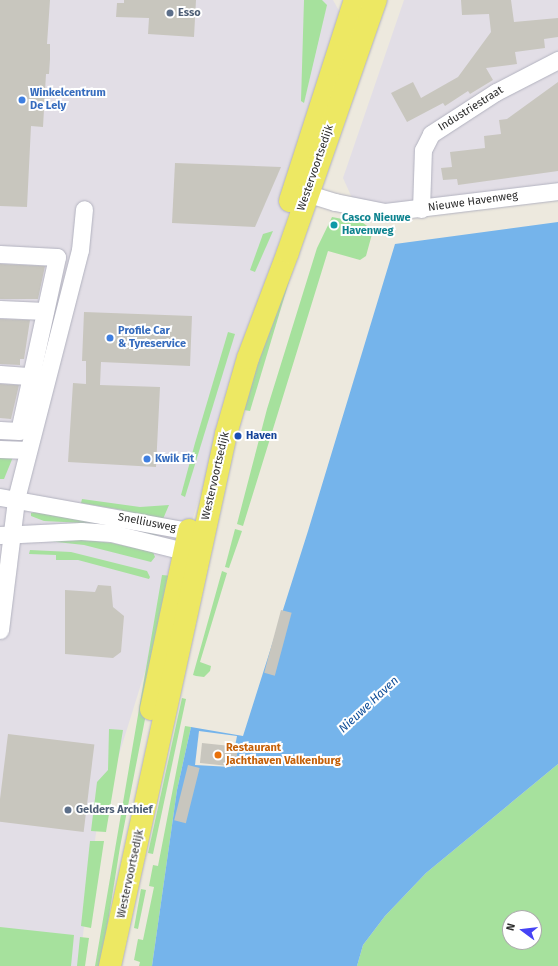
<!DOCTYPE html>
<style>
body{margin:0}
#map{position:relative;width:558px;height:966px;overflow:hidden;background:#ede9de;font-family:"Fira Sans",sans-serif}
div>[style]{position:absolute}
.industrial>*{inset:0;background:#e2dee6}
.green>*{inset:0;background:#a6e19d}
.water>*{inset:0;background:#75b4eb}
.pier>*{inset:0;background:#ede9de}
.building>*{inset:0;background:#c8c6be;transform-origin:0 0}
.roads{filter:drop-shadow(0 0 1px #b2b2bf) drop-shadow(0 0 1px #b2b2bf)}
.minor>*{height:17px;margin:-8.5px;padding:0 8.5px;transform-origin:8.5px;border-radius:8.5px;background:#fff}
.major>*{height:22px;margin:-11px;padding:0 11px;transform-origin:11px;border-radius:11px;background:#ede863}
.dots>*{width:11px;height:11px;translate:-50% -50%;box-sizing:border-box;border:2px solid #fff;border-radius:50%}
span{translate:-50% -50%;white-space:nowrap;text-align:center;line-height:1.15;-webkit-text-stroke:4px #fff;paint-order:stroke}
.service-label{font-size:11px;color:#4e5e75;font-weight:700}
.left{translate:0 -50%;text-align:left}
.shop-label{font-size:11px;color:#366cbe;font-weight:700}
.street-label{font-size:11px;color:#2c2c2c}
.culture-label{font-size:11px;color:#0d838f;font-weight:700}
.transit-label{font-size:11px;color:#164399;font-weight:700}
.food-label{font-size:11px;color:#c56008;font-weight:700}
.water-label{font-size:12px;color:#12509a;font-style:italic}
.north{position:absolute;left:502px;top:910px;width:40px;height:40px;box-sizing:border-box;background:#fff;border:1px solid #ababab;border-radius:50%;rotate:285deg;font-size:11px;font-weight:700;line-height:16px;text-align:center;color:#2c2c2c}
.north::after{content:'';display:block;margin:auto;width:14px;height:18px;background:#4643f5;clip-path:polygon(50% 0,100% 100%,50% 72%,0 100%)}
</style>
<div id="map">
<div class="industrial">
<i style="clip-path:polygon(0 0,333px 0,347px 25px,97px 825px,79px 966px,0 966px)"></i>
<i style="clip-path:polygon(404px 0,558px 0,558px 192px,363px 222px,343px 178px)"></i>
</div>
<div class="green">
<i style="clip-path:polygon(304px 0,322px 0,327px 5px,304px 103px,301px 101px)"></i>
<i style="clip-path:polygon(332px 217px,363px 223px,370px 228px,372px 234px,366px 256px,360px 260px,328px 251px,243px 526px,237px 524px,267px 409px,317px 248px)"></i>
<i style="clip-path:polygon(273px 231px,255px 272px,250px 270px,263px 234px)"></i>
<i style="clip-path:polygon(303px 235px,250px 411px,244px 410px,245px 395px)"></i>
<i style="clip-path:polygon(228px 332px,235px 334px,185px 497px,181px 495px,195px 443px)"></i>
<i style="clip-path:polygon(0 456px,13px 457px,4px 479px,0 479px)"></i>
<i style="clip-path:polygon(82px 499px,140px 507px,169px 505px,163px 519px,127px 516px,122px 510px,81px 503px)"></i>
<i style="clip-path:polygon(40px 511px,157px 533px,156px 537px,83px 523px,44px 521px,31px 516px,31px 513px)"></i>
<i style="clip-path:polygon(235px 529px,242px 531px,229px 568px,225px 567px)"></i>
<i style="clip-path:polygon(29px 539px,86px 540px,112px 543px,153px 552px,155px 557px,151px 562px,84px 545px)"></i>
<i style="clip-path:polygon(30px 550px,71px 552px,147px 571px,150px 577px,149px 579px,78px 560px,56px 560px,56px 555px,29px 554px)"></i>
<i style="clip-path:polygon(222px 571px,227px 573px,200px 662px,211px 666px,210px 671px,204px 677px,196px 676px,193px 675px)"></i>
<i style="clip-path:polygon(162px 575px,173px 576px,120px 847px,101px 966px,95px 966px)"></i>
<i style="clip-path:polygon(182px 698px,186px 699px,153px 854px,148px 853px)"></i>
<i style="clip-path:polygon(185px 726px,191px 727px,177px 790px,152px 966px,139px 966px,140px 962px,134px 960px,138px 939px,143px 940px,154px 887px,149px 886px,153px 865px,158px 866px)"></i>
<i style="clip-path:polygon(109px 729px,123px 730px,106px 832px,91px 831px,97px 782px,108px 770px)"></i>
<i style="clip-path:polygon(evenodd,558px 764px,558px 966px,357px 966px,363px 945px,385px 916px,426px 873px,558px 764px,510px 918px,534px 918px,534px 942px,510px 942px,510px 918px)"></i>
<i style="clip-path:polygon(90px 841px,104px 841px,91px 928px,81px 926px)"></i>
<i style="clip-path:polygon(141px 889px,146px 890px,138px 929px,134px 928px)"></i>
<i style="clip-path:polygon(0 927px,74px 935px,71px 966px,0 966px)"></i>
<i style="clip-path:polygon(80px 937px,89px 938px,85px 966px,77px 966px)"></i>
</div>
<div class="water">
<i style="clip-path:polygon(558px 222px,558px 764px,426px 873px,385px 916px,363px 945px,357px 966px,152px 966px,177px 790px,191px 727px,243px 736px,308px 531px,395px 244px)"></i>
</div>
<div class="pier">
<i style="clip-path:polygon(199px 731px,237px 736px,231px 767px,195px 765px)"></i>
</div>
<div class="building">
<i style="clip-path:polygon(0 0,50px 0,47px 44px,50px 44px,50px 59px,49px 74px,46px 74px,43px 127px,31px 126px,27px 207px,0 206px)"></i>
<i style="clip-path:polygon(124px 0,196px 0,194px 37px,148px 34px,149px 18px,116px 17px,117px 3px,124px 3px)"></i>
<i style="clip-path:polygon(461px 0,511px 0,514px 22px,558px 18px,558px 37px,544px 39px,545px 48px,515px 52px,517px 64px,486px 68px,493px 80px,470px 94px,468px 91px,445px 106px,443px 103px,407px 122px,391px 93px,413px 82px,421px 98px,458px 77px,491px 32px,489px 14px,462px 15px)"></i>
<i style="clip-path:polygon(558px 82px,558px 171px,458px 185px,457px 179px,443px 180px,441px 168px,452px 167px,450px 152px,485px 148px,484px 136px,501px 134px,499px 120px,507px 119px)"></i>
<i style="clip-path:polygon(175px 163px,281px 167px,255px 227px,172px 223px)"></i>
<i style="clip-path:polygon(0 264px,45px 266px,38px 299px,0 299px)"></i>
<i style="clip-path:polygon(84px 312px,192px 316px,190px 366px,101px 362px,100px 385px,160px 387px,156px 467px,68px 462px,73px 383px,86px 384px,86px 361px,82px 361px)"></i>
<i style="clip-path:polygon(0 319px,30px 320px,24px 359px,20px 359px,20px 365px,0 364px)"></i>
<i style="clip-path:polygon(0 384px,19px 385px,11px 419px,0 418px)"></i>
<i style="clip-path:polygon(98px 585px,111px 586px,113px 607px,124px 616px,121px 652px,113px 658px,65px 654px,65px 590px,95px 592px)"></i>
<i style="left:281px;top:610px;width:11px;height:65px;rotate:15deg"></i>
<i style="left:8px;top:734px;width:87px;height:88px;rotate:7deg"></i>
<i style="left:202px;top:743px;width:36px;height:20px;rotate:6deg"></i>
<i style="left:188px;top:765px;width:12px;height:57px;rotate:14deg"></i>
</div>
<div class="roads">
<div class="minor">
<i style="left:296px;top:190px;width:41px;rotate:17.1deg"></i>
<i style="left:335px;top:202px;width:51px;rotate:11.3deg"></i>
<i style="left:385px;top:212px;width:174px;rotate:-6.9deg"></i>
<i style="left:421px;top:209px;width:59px;rotate:-88.1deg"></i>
<i style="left:423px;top:150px;width:18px;rotate:-63deg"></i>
<i style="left:431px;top:134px;width:77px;rotate:-32.9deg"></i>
<i style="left:496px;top:92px;width:70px;rotate:-27.3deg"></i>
<i style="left:0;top:254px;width:57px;rotate:3deg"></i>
<i style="left:57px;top:257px;width:178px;rotate:102.3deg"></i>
<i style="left:19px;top:431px;width:19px;rotate:-177deg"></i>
<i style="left:0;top:309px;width:45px;rotate:2.5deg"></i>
<i style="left:0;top:374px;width:31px;rotate:4deg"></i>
<i style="left:0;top:449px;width:28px;rotate:2deg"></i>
<i style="left:0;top:497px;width:192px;rotate:10.2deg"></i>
<i style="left:189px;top:531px;width:18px;rotate:47deg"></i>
<i style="left:201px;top:544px;width:18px;rotate:158deg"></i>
<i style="left:184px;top:551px;width:75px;rotate:-166.1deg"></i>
<i style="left:111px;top:533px;width:30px;rotate:-176deg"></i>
<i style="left:81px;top:531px;width:81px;rotate:177.2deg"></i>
<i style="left:0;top:630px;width:132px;rotate:-83deg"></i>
<i style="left:16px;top:499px;width:257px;rotate:-75.6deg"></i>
<i style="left:80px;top:250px;width:41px;rotate:-84.4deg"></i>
</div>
<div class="major">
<i style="left:290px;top:201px;width:211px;rotate:-72.1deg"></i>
<i style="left:151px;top:709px;width:183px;rotate:-78deg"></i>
<i style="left:110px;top:966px;width:544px;rotate:-77.7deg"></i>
<i style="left:226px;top:434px;width:79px;rotate:-73.9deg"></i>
<i style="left:248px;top:358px;width:113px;rotate:-69.3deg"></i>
<i style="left:288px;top:252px;width:267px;rotate:-70.8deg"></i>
</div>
</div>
<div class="dots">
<i style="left:170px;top:13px;background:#5c6f8a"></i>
<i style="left:22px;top:100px;background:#3f7fe0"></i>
<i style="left:334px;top:225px;background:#0f9aa8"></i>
<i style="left:110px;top:338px;background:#3f7fe0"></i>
<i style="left:238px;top:436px;background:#1a4fb4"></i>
<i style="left:147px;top:459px;background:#3f7fe0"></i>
<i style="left:218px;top:755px;background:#e8710a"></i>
<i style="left:68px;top:810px;background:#5c6f8a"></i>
</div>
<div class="service-label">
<span class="left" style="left:178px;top:13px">Esso</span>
<span class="left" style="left:76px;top:810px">Gelders Archief</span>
</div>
<div class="shop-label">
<span class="left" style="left:30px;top:100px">Winkelcentrum<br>De Lely</span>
<span class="left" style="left:118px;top:338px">Profile Car<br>&amp; Tyreservice</span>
<span class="left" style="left:155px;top:459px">Kwik Fit</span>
</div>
<div class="street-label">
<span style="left:471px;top:109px;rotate:-32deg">Industriestraat</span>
<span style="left:316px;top:168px;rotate:-71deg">Westervoortsedijk</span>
<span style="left:473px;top:202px;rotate:-8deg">Nieuwe Havenweg</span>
<span style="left:216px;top:476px;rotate:-77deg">Westervoortsedijk</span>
<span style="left:147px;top:523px;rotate:11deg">Snelliusweg</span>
<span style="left:131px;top:874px;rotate:-78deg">Westervoortsedijk</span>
</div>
<div class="culture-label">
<span class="left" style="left:342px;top:225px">Casco Nieuwe<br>Havenweg</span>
</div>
<div class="transit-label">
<span class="left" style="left:246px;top:436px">Haven</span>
</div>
<div class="food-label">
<span class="left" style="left:226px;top:755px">Restaurant<br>Jachthaven Valkenburg</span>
</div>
<div class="water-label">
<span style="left:369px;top:705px;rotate:-43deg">Nieuwe Haven</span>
</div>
<div class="north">N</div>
</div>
